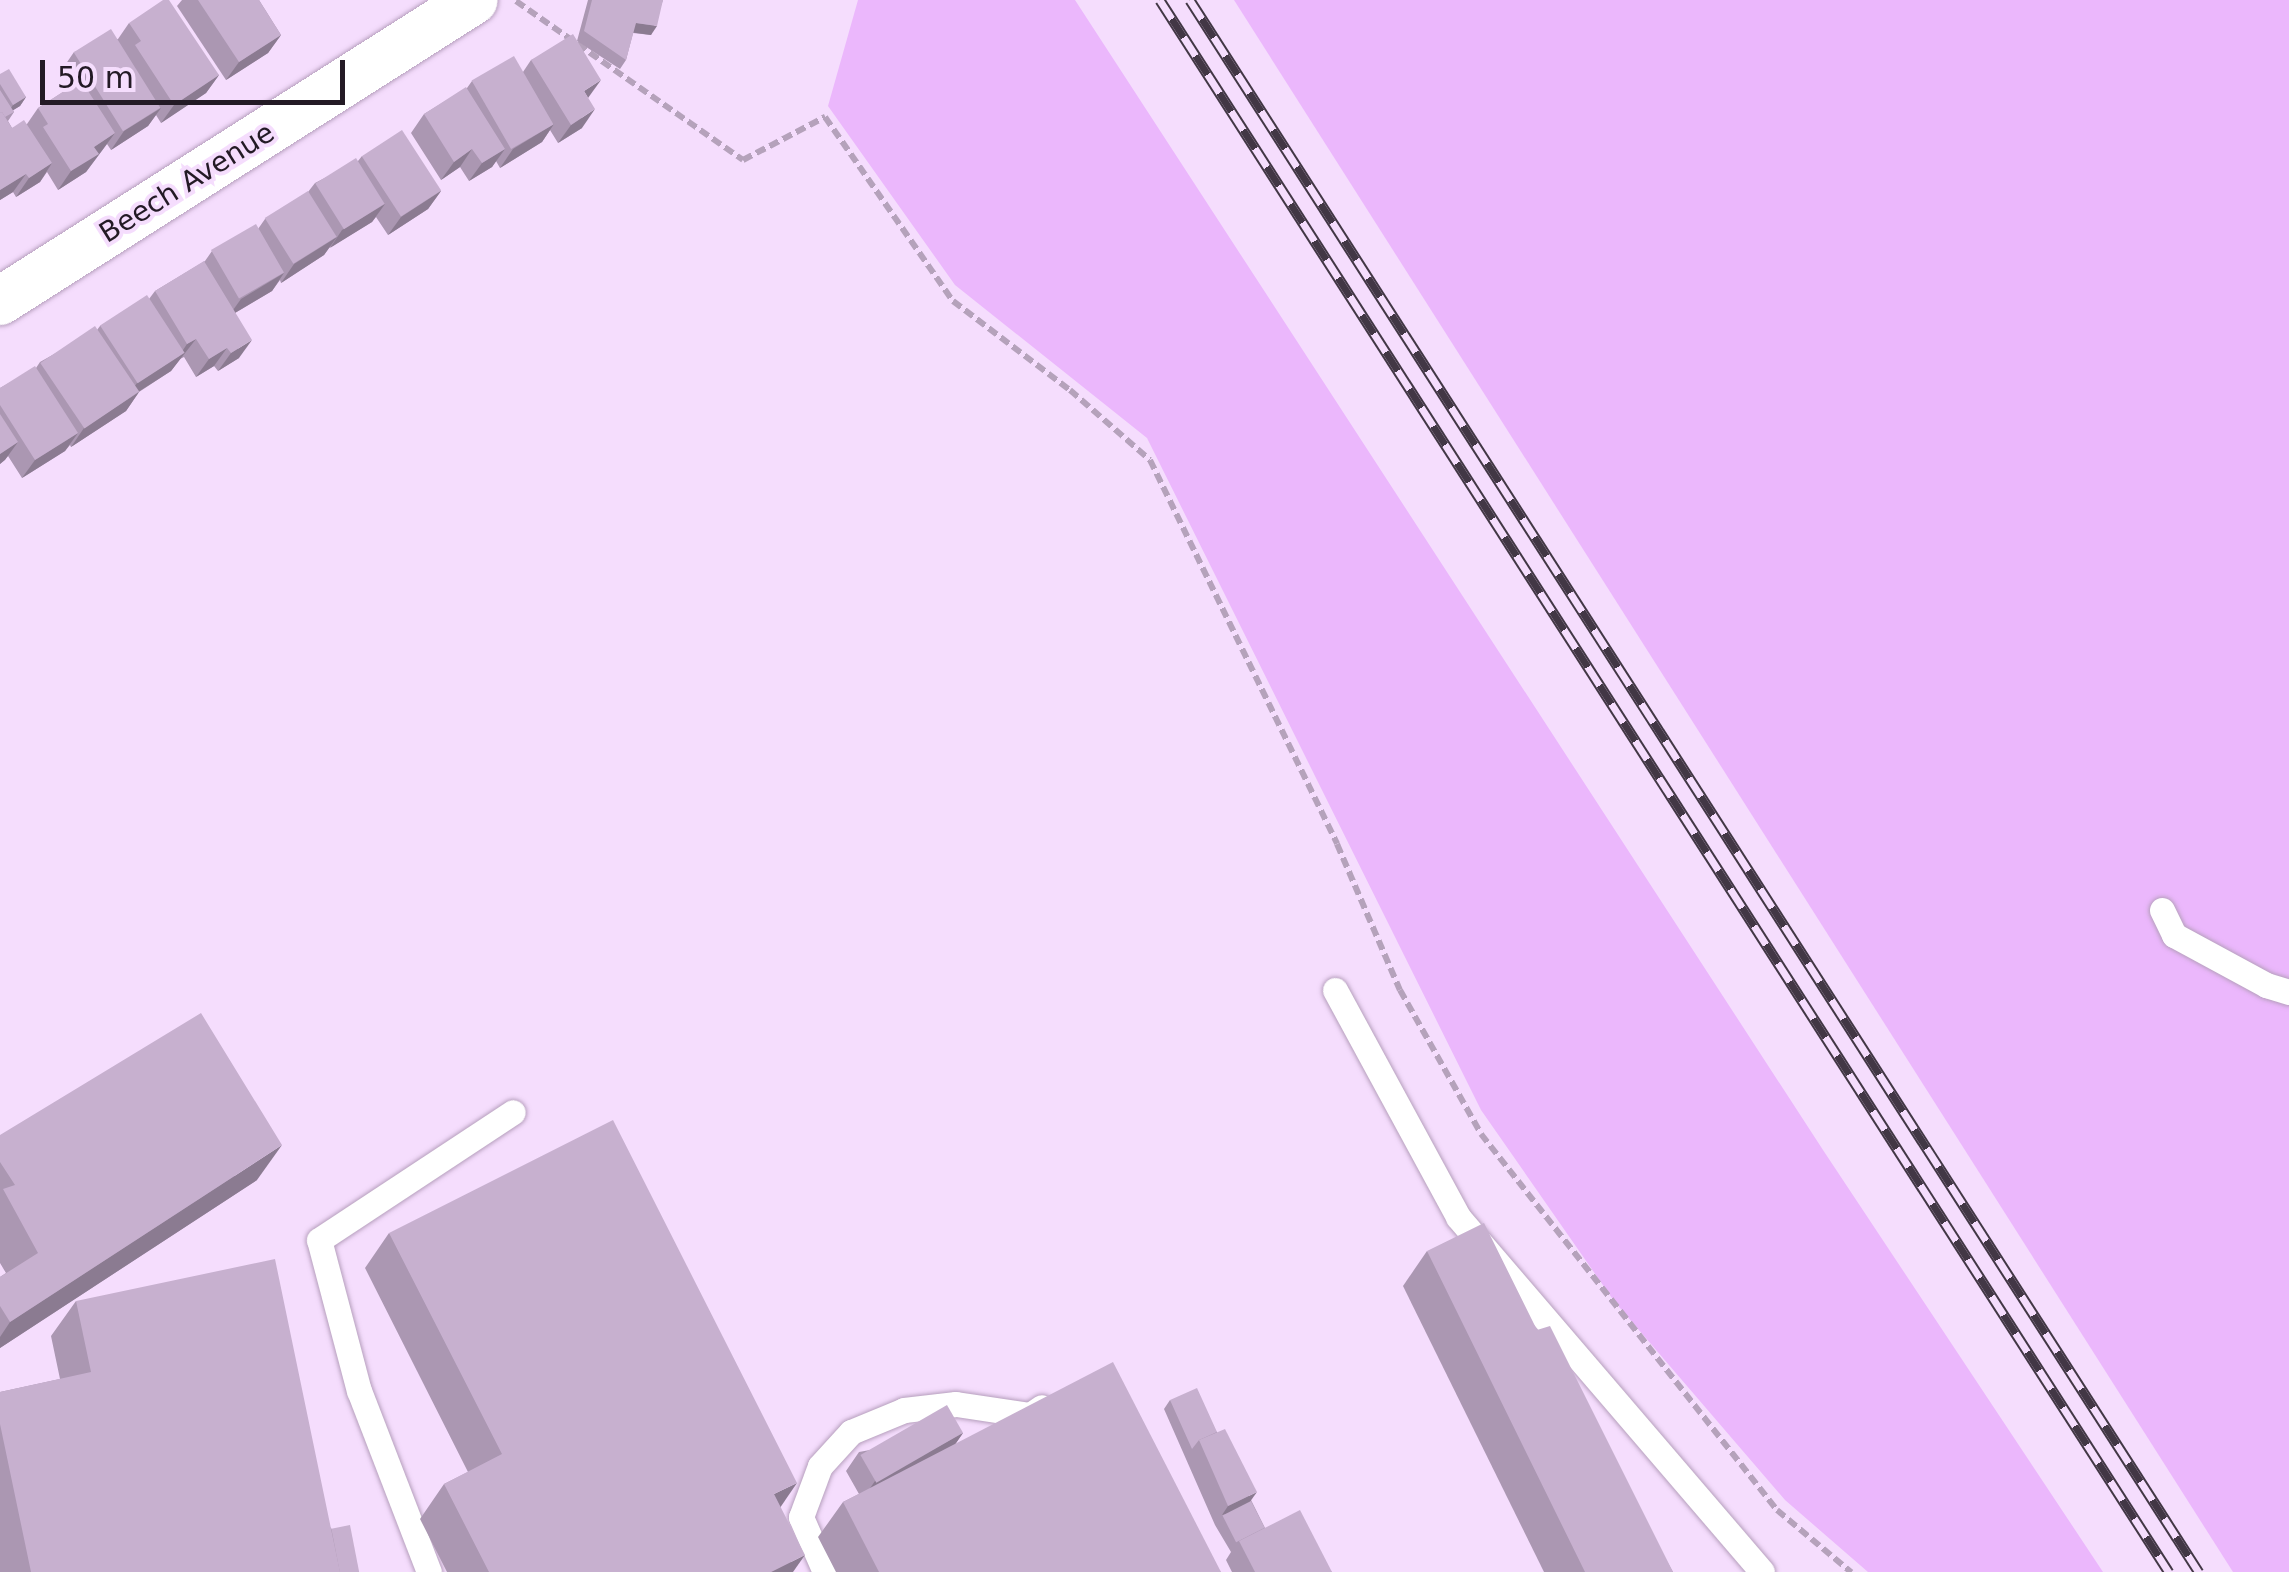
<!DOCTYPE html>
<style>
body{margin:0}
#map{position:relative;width:2289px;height:1572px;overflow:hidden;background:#f5ddfd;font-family:"DejaVu Sans",sans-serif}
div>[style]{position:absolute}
.green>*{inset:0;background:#ebb7fc}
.path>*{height:6px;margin-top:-3px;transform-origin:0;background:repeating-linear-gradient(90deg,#b5a2bb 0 10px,transparent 0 15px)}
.roads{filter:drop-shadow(0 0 2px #b69fbd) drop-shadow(0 0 2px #b69fbd)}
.service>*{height:25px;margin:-12.5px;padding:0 12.5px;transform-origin:12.5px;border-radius:12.5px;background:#fff}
.minor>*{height:48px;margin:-24px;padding:0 24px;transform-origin:24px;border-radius:24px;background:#fff}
.rail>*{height:11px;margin-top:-5.5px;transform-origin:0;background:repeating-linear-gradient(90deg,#f5ddfd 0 22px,#423745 0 44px);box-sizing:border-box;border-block:2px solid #423745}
.wall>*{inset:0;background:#ab97b2}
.shaded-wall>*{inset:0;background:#8b7b91}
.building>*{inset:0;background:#c7b0cf;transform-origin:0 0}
span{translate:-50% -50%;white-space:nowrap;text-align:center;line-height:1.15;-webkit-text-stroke:8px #f5ddfd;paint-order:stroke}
.street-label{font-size:28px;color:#231a25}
.scale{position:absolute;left:40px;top:60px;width:305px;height:45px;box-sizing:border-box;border:5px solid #231a25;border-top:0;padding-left:12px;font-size:30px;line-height:35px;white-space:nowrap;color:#231a25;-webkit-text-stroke:8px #f5ddfd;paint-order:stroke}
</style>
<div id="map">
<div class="green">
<i style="clip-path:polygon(858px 0,1075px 0,1823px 1150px,2103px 1572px,1868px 1572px,1785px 1500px,1614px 1301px,1481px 1110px,1147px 438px,955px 285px,828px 106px)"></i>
<i style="clip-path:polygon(1234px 0,2289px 0,2289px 1572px,2233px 1572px)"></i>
</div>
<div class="path">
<i style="left:516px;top:1px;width:277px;rotate:35deg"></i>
<i style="left:743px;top:160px;width:93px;rotate:-27.7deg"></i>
<i style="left:825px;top:117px;width:224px;rotate:55.2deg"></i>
<i style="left:953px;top:301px;width:147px;rotate:37.3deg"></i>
<i style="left:1070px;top:390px;width:106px;rotate:41.2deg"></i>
<i style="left:1150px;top:460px;width:427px;rotate:64deg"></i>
<i style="left:1337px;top:844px;width:159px;rotate:66.7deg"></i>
<i style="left:1400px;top:990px;width:165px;rotate:60.6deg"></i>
<i style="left:1481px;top:1134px;width:479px;rotate:51.8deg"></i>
<i style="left:1777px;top:1510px;width:97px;rotate:40deg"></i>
</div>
<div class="roads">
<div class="service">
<i style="left:2162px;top:910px;width:28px;rotate:64deg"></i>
<i style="left:2174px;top:935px;width:105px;rotate:28.5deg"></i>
<i style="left:2266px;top:985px;width:24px;rotate:17deg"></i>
<i style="left:1335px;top:990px;width:258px;rotate:61.5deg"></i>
<i style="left:1458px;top:1217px;width:467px;rotate:49.4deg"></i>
<i style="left:429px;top:1572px;width:194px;rotate:-111.1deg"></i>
<i style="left:359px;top:1391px;width:156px;rotate:-104.8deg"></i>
<i style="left:319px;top:1240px;width:232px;rotate:-33.4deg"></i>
<i style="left:825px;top:1572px;width:60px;rotate:-113.6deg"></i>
<i style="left:801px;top:1517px;width:54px;rotate:-69.6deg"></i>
<i style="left:820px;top:1466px;width:46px;rotate:-47.6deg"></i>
<i style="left:851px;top:1432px;width:57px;rotate:-22.5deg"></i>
<i style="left:904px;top:1410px;width:52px;rotate:-6.6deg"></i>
<i style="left:956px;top:1404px;width:75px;rotate:8.5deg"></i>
<i style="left:1030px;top:1415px;width:14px;rotate:-34deg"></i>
</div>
<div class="minor">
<i style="left:0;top:301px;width:561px;rotate:-32.42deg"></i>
</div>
</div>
<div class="rail">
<i style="left:1160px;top:0;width:1868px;rotate:57.31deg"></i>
<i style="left:1190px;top:0;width:1868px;rotate:57.31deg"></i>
</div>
<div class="wall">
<i style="clip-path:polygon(182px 0,259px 0,281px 35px,268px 53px,226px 80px,177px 6px)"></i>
<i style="clip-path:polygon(588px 0,663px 0,651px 35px,633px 33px,626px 60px,620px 69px,577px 41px,582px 128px,558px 143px,550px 130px,542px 142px,500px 168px,496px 161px,492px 167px,469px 181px,460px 167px,441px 180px,411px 133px,424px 114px,467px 88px,472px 81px,523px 72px,531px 60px,577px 41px)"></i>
<i style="clip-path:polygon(129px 23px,219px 75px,206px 93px,161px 123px,156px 115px,148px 126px,111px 150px,107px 144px,86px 172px,58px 190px,47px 172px,40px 182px,16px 197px,13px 192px,0 200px,0 74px,26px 97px,20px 106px,13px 110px,14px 112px,8px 121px,12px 128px,27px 124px,38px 108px,71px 87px,61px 71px,74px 52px,118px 39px)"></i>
<i style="clip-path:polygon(362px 156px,441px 191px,428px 209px,388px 235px,376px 217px,372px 222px,329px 248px,324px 255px,281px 283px,280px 280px,272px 291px,235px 313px,239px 358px,218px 371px,214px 366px,196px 377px,184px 357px,180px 359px,171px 371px,139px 392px,126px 411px,71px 447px,70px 445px,65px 451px,22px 478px,8px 456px,0 464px,0 388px,36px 368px,40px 362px,97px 330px,100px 326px,149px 299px,155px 291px,205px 261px,212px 251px,258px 229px,265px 219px,308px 192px,315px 183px,358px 161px)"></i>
<i style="clip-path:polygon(0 1135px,257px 1180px,0 1348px,0 1277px,6px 1273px,0 1263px)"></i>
<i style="clip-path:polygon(389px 1233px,780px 1507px,793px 1572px,447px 1572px,420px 1519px,444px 1484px,468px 1472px,365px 1268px)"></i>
<i style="clip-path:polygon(1427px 1251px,1537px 1330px,1673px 1572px,1544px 1572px,1403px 1286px)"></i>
<i style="clip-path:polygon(76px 1301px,331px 1528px,359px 1572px,0 1572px,0 1392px,60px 1379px,51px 1336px)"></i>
<i style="clip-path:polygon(1170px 1400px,1217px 1432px,1265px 1528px,1332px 1572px,1232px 1572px,1226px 1560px,1231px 1552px,1215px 1525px,1164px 1409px)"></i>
<i style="clip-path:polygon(963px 1433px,955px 1444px,1221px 1572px,836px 1572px,818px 1537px,843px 1502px,859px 1494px,846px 1471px,859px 1452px)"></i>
</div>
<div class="shaded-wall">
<i style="clip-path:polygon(636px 23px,657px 26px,651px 35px,629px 32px)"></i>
<i style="clip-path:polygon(281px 35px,268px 53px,226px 80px,239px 62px)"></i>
<i style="clip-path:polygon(219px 75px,206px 93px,161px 123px,174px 105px)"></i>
<i style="clip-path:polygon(601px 80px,588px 98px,584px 91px)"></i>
<i style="clip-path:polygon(26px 97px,20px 106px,7px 114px,13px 105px)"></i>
<i style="clip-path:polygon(161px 108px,148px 126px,111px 150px,124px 131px)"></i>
<i style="clip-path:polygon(595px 109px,582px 128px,558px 143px,571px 125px)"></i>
<i style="clip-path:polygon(554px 124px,542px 142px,500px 168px,513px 149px)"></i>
<i style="clip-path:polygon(115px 133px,86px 172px,58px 190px,71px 171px,94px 147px)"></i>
<i style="clip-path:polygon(472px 149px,460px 167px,441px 180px,454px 162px)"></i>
<i style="clip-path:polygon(505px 149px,492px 167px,469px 181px,482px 163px)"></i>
<i style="clip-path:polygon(52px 163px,40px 182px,16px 197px,29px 178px)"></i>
<i style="clip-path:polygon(26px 174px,13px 192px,0 200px,0 190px)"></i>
<i style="clip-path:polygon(441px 191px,428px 209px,388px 235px,401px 217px)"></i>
<i style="clip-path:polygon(385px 204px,372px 222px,330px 248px,342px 230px)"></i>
<i style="clip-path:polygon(337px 237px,324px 255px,281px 283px,294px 264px)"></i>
<i style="clip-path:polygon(284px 273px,272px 291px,228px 317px,241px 299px)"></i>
<i style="clip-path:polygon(196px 339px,171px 371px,124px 401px,137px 383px,179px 356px,187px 344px)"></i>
<i style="clip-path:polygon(252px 340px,239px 358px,218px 371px,231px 353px)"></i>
<i style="clip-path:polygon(227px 348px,214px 366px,196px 377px,209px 359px)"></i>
<i style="clip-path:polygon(139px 392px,126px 411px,71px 447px,84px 428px)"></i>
<i style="clip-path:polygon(78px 433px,65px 451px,22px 478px,35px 460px)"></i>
<i style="clip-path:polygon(18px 442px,5px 460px,0 464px,0 454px)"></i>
<i style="clip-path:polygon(282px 1145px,257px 1180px,0 1348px,0 1337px,10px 1322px)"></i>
<i style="clip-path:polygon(963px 1433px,950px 1452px,862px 1500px,875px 1481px)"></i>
<i style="clip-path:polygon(797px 1483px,773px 1518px,774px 1494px)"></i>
<i style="clip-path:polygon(1257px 1492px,1244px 1510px,1222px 1515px,1228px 1506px)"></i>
<i style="clip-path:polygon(805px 1555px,793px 1572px,771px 1572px)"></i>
</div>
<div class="building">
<i style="clip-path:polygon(163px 0,169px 0,219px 75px,174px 105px,135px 45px,141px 41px,129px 23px)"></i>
<i style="clip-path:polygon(198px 0,259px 0,281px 35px,239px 62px)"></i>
<i style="clip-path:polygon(592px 0,663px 0,657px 26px,636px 23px,626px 60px,584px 31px)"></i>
<i style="left:111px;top:29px;width:93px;height:44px;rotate:58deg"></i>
<i style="clip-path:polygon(573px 34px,601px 80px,584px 91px,595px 109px,571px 125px,531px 60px)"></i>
<i style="left:514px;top:56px;width:79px;height:49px;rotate:60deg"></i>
<i style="clip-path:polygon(9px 69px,26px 97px,13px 105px,0 84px,0 74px)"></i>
<i style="clip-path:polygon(81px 80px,115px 133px,94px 147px,99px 154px,71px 171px,43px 127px,48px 124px,38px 108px)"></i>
<i style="clip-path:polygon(466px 87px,505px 149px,482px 163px,472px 149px,454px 162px,424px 114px)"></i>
<i style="clip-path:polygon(0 90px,14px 112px,5px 117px,2px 112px,0 113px)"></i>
<i style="clip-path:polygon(2px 112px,12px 128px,24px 120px,52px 163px,29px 178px,26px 174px,0 190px,0 113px)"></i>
<i style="left:402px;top:130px;width:72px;height:48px;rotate:57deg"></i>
<i style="left:356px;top:158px;width:54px;height:48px;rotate:58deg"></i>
<i style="left:308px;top:191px;width:54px;height:51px;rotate:58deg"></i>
<i style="left:256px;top:224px;width:56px;height:52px;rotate:60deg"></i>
<i style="clip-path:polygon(204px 261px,252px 340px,231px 353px,227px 348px,209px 359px,196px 339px,187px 344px,155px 291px)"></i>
<i style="left:147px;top:295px;width:69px;height:56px;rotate:57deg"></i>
<i style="left:95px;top:326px;width:79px;height:66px;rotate:56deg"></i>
<i style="clip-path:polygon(35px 366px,78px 433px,35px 460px,0 405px,0 388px)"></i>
<i style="clip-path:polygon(0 414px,18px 442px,0 454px)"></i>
<i style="clip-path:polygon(201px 1013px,282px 1145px,10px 1322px,0 1306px,0 1277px,38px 1253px,3px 1189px,15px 1185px,0 1162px,0 1135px)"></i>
<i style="clip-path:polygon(613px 1120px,797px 1483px,774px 1494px,805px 1555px,771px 1572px,489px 1572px,444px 1484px,502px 1454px,389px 1233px)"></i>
<i style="clip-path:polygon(1484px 1223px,1537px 1330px,1550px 1326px,1673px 1572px,1585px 1572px,1427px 1251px)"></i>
<i style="clip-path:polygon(275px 1259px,340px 1572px,31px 1572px,0 1424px,0 1392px,91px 1372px,76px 1301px)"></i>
<i style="clip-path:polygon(1113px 1362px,1221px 1572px,879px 1572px,843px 1502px)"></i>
<i style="clip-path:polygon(1197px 1388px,1217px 1432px,1199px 1440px,1192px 1449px,1170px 1400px)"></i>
<i style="left:947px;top:1405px;width:32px;height:100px;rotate:60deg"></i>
<i style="clip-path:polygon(1225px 1429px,1257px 1492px,1228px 1506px,1199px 1440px)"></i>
<i style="left:1251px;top:1501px;width:30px;height:32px;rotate:63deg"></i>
<i style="clip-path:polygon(1300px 1510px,1332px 1572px,1255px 1572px,1239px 1541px)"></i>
<i style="left:350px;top:1525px;width:48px;height:19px;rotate:79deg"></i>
</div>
<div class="street-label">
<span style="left:187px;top:183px;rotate:-32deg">Beech Avenue</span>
</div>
<div class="scale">50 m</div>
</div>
